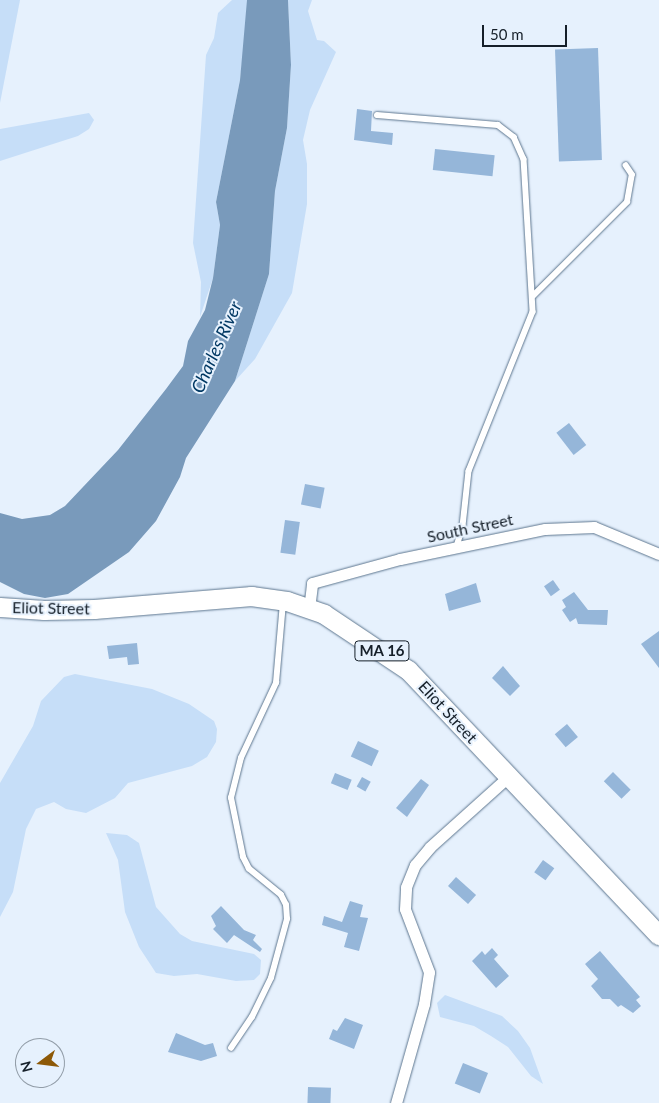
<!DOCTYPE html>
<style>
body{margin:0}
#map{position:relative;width:659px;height:1103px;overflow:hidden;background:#e6f1fd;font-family:Lato,sans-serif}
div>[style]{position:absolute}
.green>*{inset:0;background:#c6def8}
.water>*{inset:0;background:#799abb}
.building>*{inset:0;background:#95b6d9;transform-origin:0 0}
.roads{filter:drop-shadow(0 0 1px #5d768f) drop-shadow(0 0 1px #5d768f)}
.service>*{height:5.5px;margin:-2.75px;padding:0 2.75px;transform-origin:2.75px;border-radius:2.75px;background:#fff}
.minor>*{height:11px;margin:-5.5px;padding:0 5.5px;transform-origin:5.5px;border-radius:5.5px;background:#fff}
.primary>*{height:19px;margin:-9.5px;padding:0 9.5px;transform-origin:9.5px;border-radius:9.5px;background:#fff}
span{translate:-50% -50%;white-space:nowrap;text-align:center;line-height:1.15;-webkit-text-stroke:4px #e6f1fd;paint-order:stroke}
.shield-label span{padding:1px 4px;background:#e6f1fd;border:1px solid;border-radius:4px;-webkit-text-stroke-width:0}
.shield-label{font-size:15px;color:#151f29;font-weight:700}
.street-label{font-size:16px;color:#151f29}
.water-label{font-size:18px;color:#013863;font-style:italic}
.north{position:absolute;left:15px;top:1038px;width:50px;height:50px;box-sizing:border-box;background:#e6f1fd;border:1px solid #929da8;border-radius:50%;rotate:255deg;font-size:14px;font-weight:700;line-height:20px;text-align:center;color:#151f29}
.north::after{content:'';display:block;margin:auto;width:18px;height:22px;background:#8d5907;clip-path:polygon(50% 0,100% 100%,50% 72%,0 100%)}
.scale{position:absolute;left:482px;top:25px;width:85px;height:22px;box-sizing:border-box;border:2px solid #151f29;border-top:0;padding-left:6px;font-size:15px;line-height:18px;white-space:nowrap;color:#151f29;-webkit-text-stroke:4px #e6f1fd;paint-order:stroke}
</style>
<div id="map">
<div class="green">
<i style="clip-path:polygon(0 0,20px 0,0 103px)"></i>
<i style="clip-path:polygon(232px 0,247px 0,247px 20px,240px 80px,216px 202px,220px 225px,213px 278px,200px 317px,201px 282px,193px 243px,206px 55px,214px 38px,218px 13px)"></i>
<i style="clip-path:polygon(288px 0,312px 0,308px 11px,317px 40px,324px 41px,336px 52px,310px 110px,303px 140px,307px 164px,307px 204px,292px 293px,255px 359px,235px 381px,269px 274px,275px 191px,287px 128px,291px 65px)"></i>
<i style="clip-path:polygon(89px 113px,94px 120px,89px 129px,78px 136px,0 161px,0 129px)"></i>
<i style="clip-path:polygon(75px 674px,152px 689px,189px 704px,214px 721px,217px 729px,216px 742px,207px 757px,192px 766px,128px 783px,115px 798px,86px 813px,66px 809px,54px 802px,36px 809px,26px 829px,13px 892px,0 917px,0 783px,33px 726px,41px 701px,64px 677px)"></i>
<i style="clip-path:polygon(106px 833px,127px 835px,139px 843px,156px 907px,180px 934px,192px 941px,254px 954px,261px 960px,260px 974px,254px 980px,236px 981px,197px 974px,174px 976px,156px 973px,139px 947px,125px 912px,118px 860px)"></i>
<i style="clip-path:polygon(445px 995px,502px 1016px,518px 1031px,530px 1048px,543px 1084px,531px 1076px,508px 1047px,491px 1036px,474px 1026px,440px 1017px,437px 1003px)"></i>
</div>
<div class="water">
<i style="clip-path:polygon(247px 0,288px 0,291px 65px,287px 128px,275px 191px,269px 274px,235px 381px,186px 458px,180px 477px,156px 521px,129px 552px,68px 594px,45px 598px,24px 594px,0 582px,0 513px,22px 519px,50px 515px,65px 506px,118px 450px,166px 389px,183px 366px,188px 341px,205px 310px,213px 278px,220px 225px,216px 202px,240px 80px)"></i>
</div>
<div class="building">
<i style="left:598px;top:48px;width:112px;height:43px;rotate:88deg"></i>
<i style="clip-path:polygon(357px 109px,372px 111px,371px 131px,393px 133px,392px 145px,354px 140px)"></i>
<i style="left:435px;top:149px;width:60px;height:21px;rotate:6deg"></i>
<i style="left:569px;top:423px;width:28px;height:16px;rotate:52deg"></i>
<i style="left:305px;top:484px;width:20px;height:21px;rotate:11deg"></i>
<i style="left:285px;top:520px;width:15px;height:33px;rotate:8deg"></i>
<i style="left:553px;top:580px;width:12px;height:11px;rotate:55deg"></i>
<i style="clip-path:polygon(476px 583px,481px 602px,449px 611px,445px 594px)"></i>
<i style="clip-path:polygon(574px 592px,588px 610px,608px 610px,607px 625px,578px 624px,576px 618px,570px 622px,562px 610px,566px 607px,562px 600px)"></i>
<i style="clip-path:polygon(659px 631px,659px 668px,641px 644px)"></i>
<i style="clip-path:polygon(137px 643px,139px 664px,128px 665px,127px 657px,109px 659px,107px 646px)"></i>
<i style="clip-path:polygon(503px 666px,520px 686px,510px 696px,492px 678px)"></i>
<i style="left:567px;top:724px;width:17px;height:16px;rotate:50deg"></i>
<i style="left:358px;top:741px;width:23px;height:17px;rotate:25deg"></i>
<i style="left:613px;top:772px;width:25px;height:13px;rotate:45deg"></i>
<i style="left:335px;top:773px;width:18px;height:11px;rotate:22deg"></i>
<i style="left:362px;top:777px;width:10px;height:11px;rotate:29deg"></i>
<i style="clip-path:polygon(421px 779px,429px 785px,407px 817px,396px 808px)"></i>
<i style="left:543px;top:860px;width:14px;height:15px;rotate:36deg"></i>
<i style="left:456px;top:877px;width:27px;height:12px;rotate:42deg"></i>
<i style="clip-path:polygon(350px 901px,363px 905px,360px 917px,368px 918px,359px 951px,344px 947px,348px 933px,322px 925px,324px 916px,342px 922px)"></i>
<i style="clip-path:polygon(221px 906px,244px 930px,256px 935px,253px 940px,262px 949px,260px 952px,234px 935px,227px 943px,213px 929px,216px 926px,211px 916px)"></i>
<i style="clip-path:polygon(492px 948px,498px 955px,494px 959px,509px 976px,496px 988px,472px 961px,482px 951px,485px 955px)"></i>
<i style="clip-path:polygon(600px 951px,640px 997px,636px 1000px,641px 1006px,633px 1013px,621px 1005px,618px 1007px,610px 999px,602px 999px,591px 986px,598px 979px,585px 964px)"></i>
<i style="clip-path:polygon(345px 1018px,363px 1025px,354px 1049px,329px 1039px,333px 1029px,337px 1031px)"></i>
<i style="clip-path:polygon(176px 1033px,205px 1045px,213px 1043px,217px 1056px,201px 1061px,168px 1052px)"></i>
<i style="left:463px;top:1063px;width:27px;height:22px;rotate:22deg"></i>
<i style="left:308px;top:1087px;width:23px;height:16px;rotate:2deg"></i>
</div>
<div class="roads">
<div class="service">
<i style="left:377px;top:115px;width:121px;rotate:4.7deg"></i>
<i style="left:498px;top:125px;width:20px;rotate:37deg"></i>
<i style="left:514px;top:137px;width:24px;rotate:66deg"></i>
<i style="left:524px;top:159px;width:153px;rotate:86.6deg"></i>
<i style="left:533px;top:312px;width:171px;rotate:111.9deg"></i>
<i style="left:469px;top:471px;width:55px;rotate:96.2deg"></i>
<i style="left:463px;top:526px;width:22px;rotate:106deg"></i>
<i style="left:533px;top:296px;width:133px;rotate:-45deg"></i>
<i style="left:627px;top:202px;width:27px;rotate:-80deg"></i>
<i style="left:632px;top:175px;width:11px;rotate:-124deg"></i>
<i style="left:231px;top:1048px;width:37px;rotate:-56deg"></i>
<i style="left:252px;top:1017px;width:43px;rotate:-64deg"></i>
<i style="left:271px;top:978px;width:61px;rotate:-74.8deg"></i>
<i style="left:287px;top:919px;width:14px;rotate:-94deg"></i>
<i style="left:286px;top:905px;width:11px;rotate:-117deg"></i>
<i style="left:281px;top:895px;width:41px;rotate:-140.9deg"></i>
<i style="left:249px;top:869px;width:13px;rotate:-117deg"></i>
<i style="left:243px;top:857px;width:60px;rotate:-101.5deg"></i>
<i style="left:231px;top:798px;width:41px;rotate:-76deg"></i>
<i style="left:241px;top:758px;width:83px;rotate:-65deg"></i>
<i style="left:276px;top:683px;width:80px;rotate:-85deg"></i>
</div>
<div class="minor">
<i style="left:309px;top:609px;width:26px;rotate:-83deg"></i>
<i style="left:312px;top:583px;width:91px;rotate:-15.3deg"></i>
<i style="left:400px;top:559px;width:148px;rotate:-11.7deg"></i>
<i style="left:545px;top:529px;width:49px;rotate:-2.3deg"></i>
<i style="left:594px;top:527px;width:70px;rotate:22.6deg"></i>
<i style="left:396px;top:1103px;width:103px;rotate:-74.2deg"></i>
<i style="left:424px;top:1004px;width:32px;rotate:-81deg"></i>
<i style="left:429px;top:972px;width:67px;rotate:-110.9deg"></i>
<i style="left:405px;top:909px;width:22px;rotate:-87deg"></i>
<i style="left:406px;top:887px;width:24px;rotate:-68deg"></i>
<i style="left:415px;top:865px;width:23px;rotate:-50deg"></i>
<i style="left:430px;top:847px;width:105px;rotate:-41.9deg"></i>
</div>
<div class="primary">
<i style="left:0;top:607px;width:44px;rotate:3.9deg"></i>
<i style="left:44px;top:610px;width:50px;rotate:-1.1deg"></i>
<i style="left:94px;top:609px;width:158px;rotate:-4.7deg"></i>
<i style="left:251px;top:596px;width:36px;rotate:8deg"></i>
<i style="left:287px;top:601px;width:39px;rotate:19deg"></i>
<i style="left:324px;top:614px;width:101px;rotate:33.7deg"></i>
<i style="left:408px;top:670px;width:365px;rotate:46.6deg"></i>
</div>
</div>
<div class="shield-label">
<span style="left:382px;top:651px">MA 16</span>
</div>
<div class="street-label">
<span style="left:470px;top:528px;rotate:-12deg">South Street</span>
<span style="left:51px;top:608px;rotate:1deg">Eliot Street</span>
<span style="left:448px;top:712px;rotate:47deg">Eliot Street</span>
</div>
<div class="water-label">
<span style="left:216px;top:347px;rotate:-66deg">Charles River</span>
</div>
<div class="north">N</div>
<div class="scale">50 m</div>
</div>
